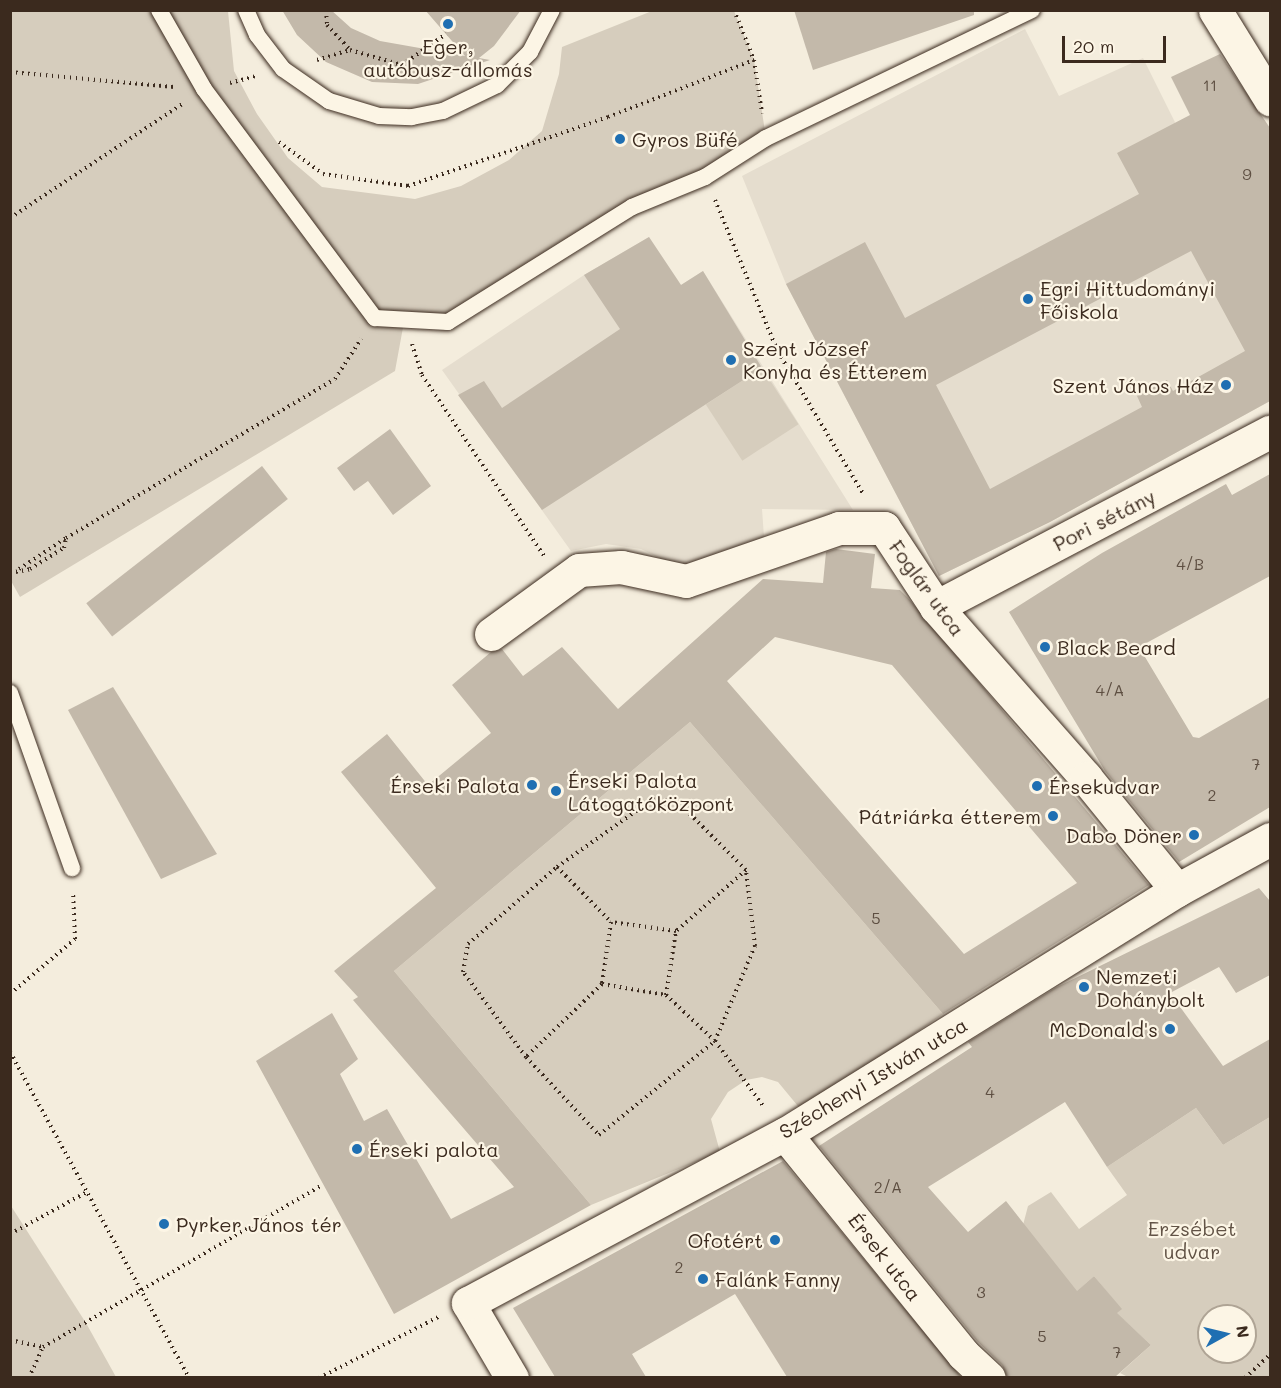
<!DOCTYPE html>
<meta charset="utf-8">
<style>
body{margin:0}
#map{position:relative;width:1281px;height:1388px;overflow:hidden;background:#f4eddd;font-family:Mali,sans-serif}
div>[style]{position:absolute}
.built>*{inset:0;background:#e5ddce}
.green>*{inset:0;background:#d6cdbd;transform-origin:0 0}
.building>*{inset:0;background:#c3b9aa;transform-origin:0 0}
.path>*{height:4px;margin-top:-2px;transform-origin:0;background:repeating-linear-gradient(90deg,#3b2a1e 0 1.5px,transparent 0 6px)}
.roads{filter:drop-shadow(0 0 2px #3b2a1e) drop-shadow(0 0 2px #3b2a1e)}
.lane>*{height:16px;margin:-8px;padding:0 8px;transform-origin:8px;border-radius:8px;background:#fcf5e5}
.street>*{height:33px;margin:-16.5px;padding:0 16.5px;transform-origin:16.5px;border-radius:16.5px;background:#fcf5e5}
.dots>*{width:16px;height:16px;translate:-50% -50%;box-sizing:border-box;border:3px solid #fcf5e5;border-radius:50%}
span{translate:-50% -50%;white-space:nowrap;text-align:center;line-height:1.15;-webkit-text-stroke:4.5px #fcf5e5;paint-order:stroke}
.number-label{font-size:16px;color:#5d4e41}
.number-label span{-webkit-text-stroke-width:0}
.poi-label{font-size:20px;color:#3b2a1e}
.left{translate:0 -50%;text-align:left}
.right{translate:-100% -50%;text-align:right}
.street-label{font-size:20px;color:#3b2a1e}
.park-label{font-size:20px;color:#625346}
.frame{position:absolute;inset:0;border:12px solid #3b2a1e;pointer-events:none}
.north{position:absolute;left:1197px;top:1304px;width:60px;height:60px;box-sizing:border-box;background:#fcf5e5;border:2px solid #afa495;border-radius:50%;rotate:82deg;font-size:16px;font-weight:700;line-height:24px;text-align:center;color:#3b2a1e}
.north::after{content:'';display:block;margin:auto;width:21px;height:27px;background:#1f6fb2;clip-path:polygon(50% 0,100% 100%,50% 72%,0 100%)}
.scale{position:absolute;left:1062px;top:36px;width:104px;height:27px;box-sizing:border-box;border:3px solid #3b2a1e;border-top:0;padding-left:8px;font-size:18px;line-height:21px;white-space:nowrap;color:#3b2a1e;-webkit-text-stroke:4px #fcf5e5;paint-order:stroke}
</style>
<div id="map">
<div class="built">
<i style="clip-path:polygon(1025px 29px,1059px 96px,1143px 58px,1270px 313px,1270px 401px,1050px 522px,939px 576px,786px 284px,742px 176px)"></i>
<i style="clip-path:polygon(649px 237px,681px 285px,703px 271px,853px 510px,762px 509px,764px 537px,678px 567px,641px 549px,606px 544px,571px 551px,442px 370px,584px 275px)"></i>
</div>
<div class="green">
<i style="clip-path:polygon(11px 11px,228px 11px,234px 71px,257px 114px,288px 158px,322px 187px,415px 199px,461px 186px,509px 160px,542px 131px,559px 74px,562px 47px,652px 11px,734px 11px,754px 60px,766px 138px,632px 207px,448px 322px,404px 322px,395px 371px,20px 597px,11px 581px)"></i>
<i style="left:762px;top:368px;width:67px;height:67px;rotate:57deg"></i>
<i style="clip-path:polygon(690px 722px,943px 1014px,802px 1111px,778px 1082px,762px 1077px,746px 1080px,728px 1092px,711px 1119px,720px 1152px,591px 1205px,394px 971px)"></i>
<i style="clip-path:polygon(evenodd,1196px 1108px,1223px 1145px,1270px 1117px,1270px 1377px,1128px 1377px,1120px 1373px,1151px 1345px,1124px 1320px,1075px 1366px,1062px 1359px,1121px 1309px,1094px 1276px,1043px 1322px,1023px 1225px,1028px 1206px,1051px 1192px,1079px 1229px,1127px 1195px,1107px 1167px,1196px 1108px,1209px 1316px,1245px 1316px,1245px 1352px,1209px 1352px,1209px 1316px)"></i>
<i style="clip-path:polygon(11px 1206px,86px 1323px,116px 1377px,11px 1377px)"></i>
</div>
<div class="building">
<i style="clip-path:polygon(282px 10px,331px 10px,351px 28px,380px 41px,465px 56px,425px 10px,521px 10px,494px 46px,479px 58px,490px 60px,418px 84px,372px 82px,326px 62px,297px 35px)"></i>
<i style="clip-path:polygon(794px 10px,974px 10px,974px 15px,813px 70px)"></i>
<i style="clip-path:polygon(evenodd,1220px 54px,1270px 128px,1270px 401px,1050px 522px,939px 576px,786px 284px,865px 242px,905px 318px,1139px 194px,1117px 153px,1190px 115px,1171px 77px,1220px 54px,1191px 251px,1245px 351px,1173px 391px,1167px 380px,1137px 396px,1142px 407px,990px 489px,936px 385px,1191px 251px)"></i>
<i style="clip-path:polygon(649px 237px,681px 285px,703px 271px,762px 368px,542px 510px,458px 395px,484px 381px,502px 408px,620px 329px,584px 275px)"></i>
<i style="clip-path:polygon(390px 429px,431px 486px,393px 515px,368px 481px,354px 491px,337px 468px)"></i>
<i style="left:262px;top:466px;width:42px;height:223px;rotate:52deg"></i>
<i style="clip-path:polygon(1270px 474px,1270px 576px,1139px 647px,1193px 737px,1199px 738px,1270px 697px,1270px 807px,1179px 862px,1105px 771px,1009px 612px,1102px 553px,1226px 484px,1232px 495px)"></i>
<i style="clip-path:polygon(evenodd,836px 549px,875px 554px,871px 588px,900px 590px,909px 599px,1149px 885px,943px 1014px,690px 722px,394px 971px,591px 1205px,394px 1314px,256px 1061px,332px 1013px,358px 1059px,340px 1074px,364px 1121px,387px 1109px,451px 1219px,514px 1187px,353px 1000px,358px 997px,334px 971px,436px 888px,341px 772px,387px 734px,428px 785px,491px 733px,452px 685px,491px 652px,502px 649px,523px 676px,562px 647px,618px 709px,763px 579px,823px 583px,826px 552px,836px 549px,775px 637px,892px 665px,1077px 883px,964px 954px,727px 681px,775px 637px)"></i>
<i style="clip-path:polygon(113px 687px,217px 854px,161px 879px,68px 710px)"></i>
<i style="clip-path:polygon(1259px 888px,1270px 901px,1270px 975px,1236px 993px,1219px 967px,1170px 993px,1223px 1066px,1270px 1039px,1270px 1117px,1223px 1145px,1196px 1108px,1107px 1167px,1065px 1102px,928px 1187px,968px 1232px,1006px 1201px,1077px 1291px,1094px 1276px,1122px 1309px,1117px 1313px,1151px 1345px,1115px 1377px,1007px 1377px,1002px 1365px,977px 1341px,819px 1146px,972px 1047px,968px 1042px,1055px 988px)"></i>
<i style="clip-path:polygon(783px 1161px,961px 1377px,787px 1377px,735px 1294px,632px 1354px,646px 1377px,555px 1377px,513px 1308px)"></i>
</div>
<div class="path">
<i style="left:326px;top:10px;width:15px;rotate:86deg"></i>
<i style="left:327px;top:25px;width:34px;rotate:47deg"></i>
<i style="left:350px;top:50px;width:54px;rotate:16.1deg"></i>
<i style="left:402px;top:65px;width:54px;rotate:-35.2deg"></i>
<i style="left:734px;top:10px;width:54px;rotate:68.2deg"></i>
<i style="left:754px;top:60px;width:54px;rotate:81.4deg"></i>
<i style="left:317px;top:60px;width:34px;rotate:-17deg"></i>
<i style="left:10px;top:72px;width:165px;rotate:5.2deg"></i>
<i style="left:230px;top:83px;width:28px;rotate:-15deg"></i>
<i style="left:279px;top:142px;width:54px;rotate:36deg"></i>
<i style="left:323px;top:174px;width:86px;rotate:8deg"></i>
<i style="left:408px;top:186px;width:212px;rotate:-19deg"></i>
<i style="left:608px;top:117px;width:157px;rotate:-21.3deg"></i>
<i style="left:715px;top:200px;width:165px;rotate:67.5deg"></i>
<i style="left:778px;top:352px;width:167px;rotate:59deg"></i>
<i style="left:10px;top:218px;width:206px;rotate:-33.5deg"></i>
<i style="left:412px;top:344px;width:33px;rotate:72deg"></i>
<i style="left:422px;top:375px;width:218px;rotate:56deg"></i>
<i style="left:19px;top:569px;width:56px;rotate:-33.4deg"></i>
<i style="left:10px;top:573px;width:20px;rotate:-11deg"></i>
<i style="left:30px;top:569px;width:40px;rotate:-32deg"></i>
<i style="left:64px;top:548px;width:10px;rotate:-79deg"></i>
<i style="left:66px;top:538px;width:312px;rotate:-30.6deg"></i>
<i style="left:335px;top:379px;width:48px;rotate:-57deg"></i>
<i style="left:557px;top:867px;width:77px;rotate:45.5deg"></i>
<i style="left:602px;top:984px;width:105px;rotate:136.2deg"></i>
<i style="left:526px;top:1057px;width:106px;rotate:-126.5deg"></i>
<i style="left:463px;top:972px;width:28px;rotate:-80deg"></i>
<i style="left:468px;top:944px;width:118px;rotate:-40.9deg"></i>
<i style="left:557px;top:867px;width:118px;rotate:-35.3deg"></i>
<i style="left:653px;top:799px;width:24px;rotate:5deg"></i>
<i style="left:677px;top:801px;width:98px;rotate:45deg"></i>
<i style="left:10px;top:994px;width:85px;rotate:-40.2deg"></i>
<i style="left:75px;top:939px;width:47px;rotate:-92.4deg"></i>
<i style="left:666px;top:995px;width:65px;rotate:-81.1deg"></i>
<i style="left:676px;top:931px;width:66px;rotate:-172.1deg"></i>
<i style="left:611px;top:922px;width:63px;rotate:98.3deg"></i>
<i style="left:602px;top:984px;width:65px;rotate:9.8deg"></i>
<i style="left:666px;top:995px;width:67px;rotate:43.2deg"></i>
<i style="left:715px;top:1041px;width:82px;rotate:53.4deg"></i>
<i style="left:10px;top:1052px;width:372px;rotate:61.2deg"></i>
<i style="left:526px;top:1057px;width:107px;rotate:46.9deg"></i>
<i style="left:599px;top:1135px;width:149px;rotate:-39deg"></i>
<i style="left:715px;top:1041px;width:103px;rotate:-67.2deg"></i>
<i style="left:755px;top:946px;width:77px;rotate:-96.8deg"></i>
<i style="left:746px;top:870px;width:93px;rotate:138.9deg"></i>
<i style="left:10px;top:1234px;width:88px;rotate:-28.6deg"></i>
<i style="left:10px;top:1340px;width:34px;rotate:12deg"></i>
<i style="left:43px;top:1347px;width:323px;rotate:-30.1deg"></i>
<i style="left:29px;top:1378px;width:34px;rotate:-66deg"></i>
<i style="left:319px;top:1378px;width:134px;rotate:-27.1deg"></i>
<i style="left:1245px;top:1378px;width:34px;rotate:-43deg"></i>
</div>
<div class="roads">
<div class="lane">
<i style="left:159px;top:10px;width:91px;rotate:60.3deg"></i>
<i style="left:204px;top:89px;width:286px;rotate:53.3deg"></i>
<i style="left:375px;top:318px;width:73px;rotate:3.1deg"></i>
<i style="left:448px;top:322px;width:217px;rotate:-32deg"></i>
<i style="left:632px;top:207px;width:79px;rotate:-22.3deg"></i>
<i style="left:705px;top:177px;width:72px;rotate:-32.6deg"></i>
<i style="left:766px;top:138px;width:295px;rotate:-25.7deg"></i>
<i style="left:246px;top:10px;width:27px;rotate:66deg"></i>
<i style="left:257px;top:35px;width:43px;rotate:52.6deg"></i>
<i style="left:283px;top:69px;width:56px;rotate:34.8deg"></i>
<i style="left:329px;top:101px;width:52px;rotate:16.7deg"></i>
<i style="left:379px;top:116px;width:33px;rotate:2deg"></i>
<i style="left:412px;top:117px;width:32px;rotate:-11deg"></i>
<i style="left:443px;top:111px;width:60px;rotate:-25.7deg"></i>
<i style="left:497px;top:85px;width:47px;rotate:-45deg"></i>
<i style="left:530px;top:52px;width:47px;rotate:-62.4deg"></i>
<i style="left:10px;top:693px;width:186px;rotate:70.5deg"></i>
</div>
<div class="street">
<i style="left:1215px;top:10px;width:105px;rotate:58.3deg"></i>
<i style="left:936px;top:607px;width:377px;rotate:-27.7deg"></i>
<i style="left:491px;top:634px;width:109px;rotate:-36deg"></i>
<i style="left:579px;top:570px;width:42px;rotate:-4.1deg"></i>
<i style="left:621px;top:567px;width:66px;rotate:12.2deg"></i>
<i style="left:686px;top:581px;width:162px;rotate:-19.1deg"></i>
<i style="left:839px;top:528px;width:45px"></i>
<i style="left:884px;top:528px;width:95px;rotate:56.6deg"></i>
<i style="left:936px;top:607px;width:227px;rotate:48.7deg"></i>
<i style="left:1086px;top:778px;width:144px;rotate:50.9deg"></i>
<i style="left:785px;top:1134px;width:283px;rotate:51deg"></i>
<i style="left:963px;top:1354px;width:35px;rotate:43deg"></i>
<i style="left:512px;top:1378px;width:87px;rotate:-120.4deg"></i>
<i style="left:468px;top:1303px;width:359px;rotate:-28.1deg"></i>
<i style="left:785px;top:1134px;width:462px;rotate:-31.9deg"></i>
<i style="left:1177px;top:890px;width:106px;rotate:-28.7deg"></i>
</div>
</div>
<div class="dots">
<i style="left:448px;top:24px;background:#1f6fb2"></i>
<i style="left:620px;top:139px;background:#1f6fb2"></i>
<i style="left:1028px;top:299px;background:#1f6fb2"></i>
<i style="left:731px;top:360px;background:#1f6fb2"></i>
<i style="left:1226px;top:385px;background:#1f6fb2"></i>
<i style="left:1045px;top:647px;background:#1f6fb2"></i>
<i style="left:532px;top:785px;background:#1f6fb2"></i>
<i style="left:1037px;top:786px;background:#1f6fb2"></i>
<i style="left:556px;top:791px;background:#1f6fb2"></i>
<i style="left:1053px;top:816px;background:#1f6fb2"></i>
<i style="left:1194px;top:835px;background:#1f6fb2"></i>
<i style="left:1084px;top:987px;background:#1f6fb2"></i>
<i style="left:1170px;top:1029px;background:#1f6fb2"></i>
<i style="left:357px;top:1149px;background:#1f6fb2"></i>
<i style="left:164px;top:1224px;background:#1f6fb2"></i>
<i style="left:775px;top:1240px;background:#1f6fb2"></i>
<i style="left:703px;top:1279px;background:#1f6fb2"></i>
</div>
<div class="number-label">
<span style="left:1210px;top:85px">11</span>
<span style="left:1247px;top:174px">9</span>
<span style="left:1190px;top:564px">4/B</span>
<span style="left:1110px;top:690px">4/A</span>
<span style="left:1256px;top:764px">7</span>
<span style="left:1212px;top:795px">2</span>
<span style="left:876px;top:918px">5</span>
<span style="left:990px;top:1092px">4</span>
<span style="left:888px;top:1187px">2/A</span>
<span style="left:679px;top:1267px">2</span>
<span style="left:981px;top:1292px">3</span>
<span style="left:1042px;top:1336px">5</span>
<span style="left:1117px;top:1352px">7</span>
</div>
<div class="poi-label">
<span style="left:448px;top:58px">Eger,<br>autóbusz-állomás</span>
<span class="left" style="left:632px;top:139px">Gyros Büfé</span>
<span class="left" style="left:1040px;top:300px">Egri Hittudományi<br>Főiskola</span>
<span class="left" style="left:743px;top:360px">Szent József<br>Konyha és Étterem</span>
<span class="right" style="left:1214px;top:385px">Szent János Ház</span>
<span class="left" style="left:1057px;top:647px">Black Beard</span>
<span class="left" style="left:568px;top:792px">Érseki Palota<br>Látogatóközpont</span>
<span class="right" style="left:520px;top:785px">Érseki Palota</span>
<span class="left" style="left:1049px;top:786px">Érsekudvar</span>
<span class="right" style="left:1041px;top:816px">Pátriárka étterem</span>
<span class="right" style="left:1182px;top:835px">Dabo Döner</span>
<span class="left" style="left:1096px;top:988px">Nemzeti<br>Dohánybolt</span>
<span class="right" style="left:1158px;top:1029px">McDonald's</span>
<span class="left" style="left:369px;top:1149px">Érseki palota</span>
<span class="left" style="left:176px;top:1224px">Pyrker János tér</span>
<span class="right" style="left:763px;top:1240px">Ofotért</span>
<span class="left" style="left:715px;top:1279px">Falánk Fanny</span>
</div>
<div class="street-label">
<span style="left:1104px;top:520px;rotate:-27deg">Pori sétány</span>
<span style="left:927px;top:588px;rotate:54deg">Foglár utca</span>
<span style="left:873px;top:1078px;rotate:-31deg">Széchenyi István utca</span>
<span style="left:885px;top:1257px;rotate:52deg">Érsek utca</span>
</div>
<div class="park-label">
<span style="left:1192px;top:1240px">Erzsébet<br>udvar</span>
</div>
<div class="frame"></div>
<div class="north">N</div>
<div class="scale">20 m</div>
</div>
